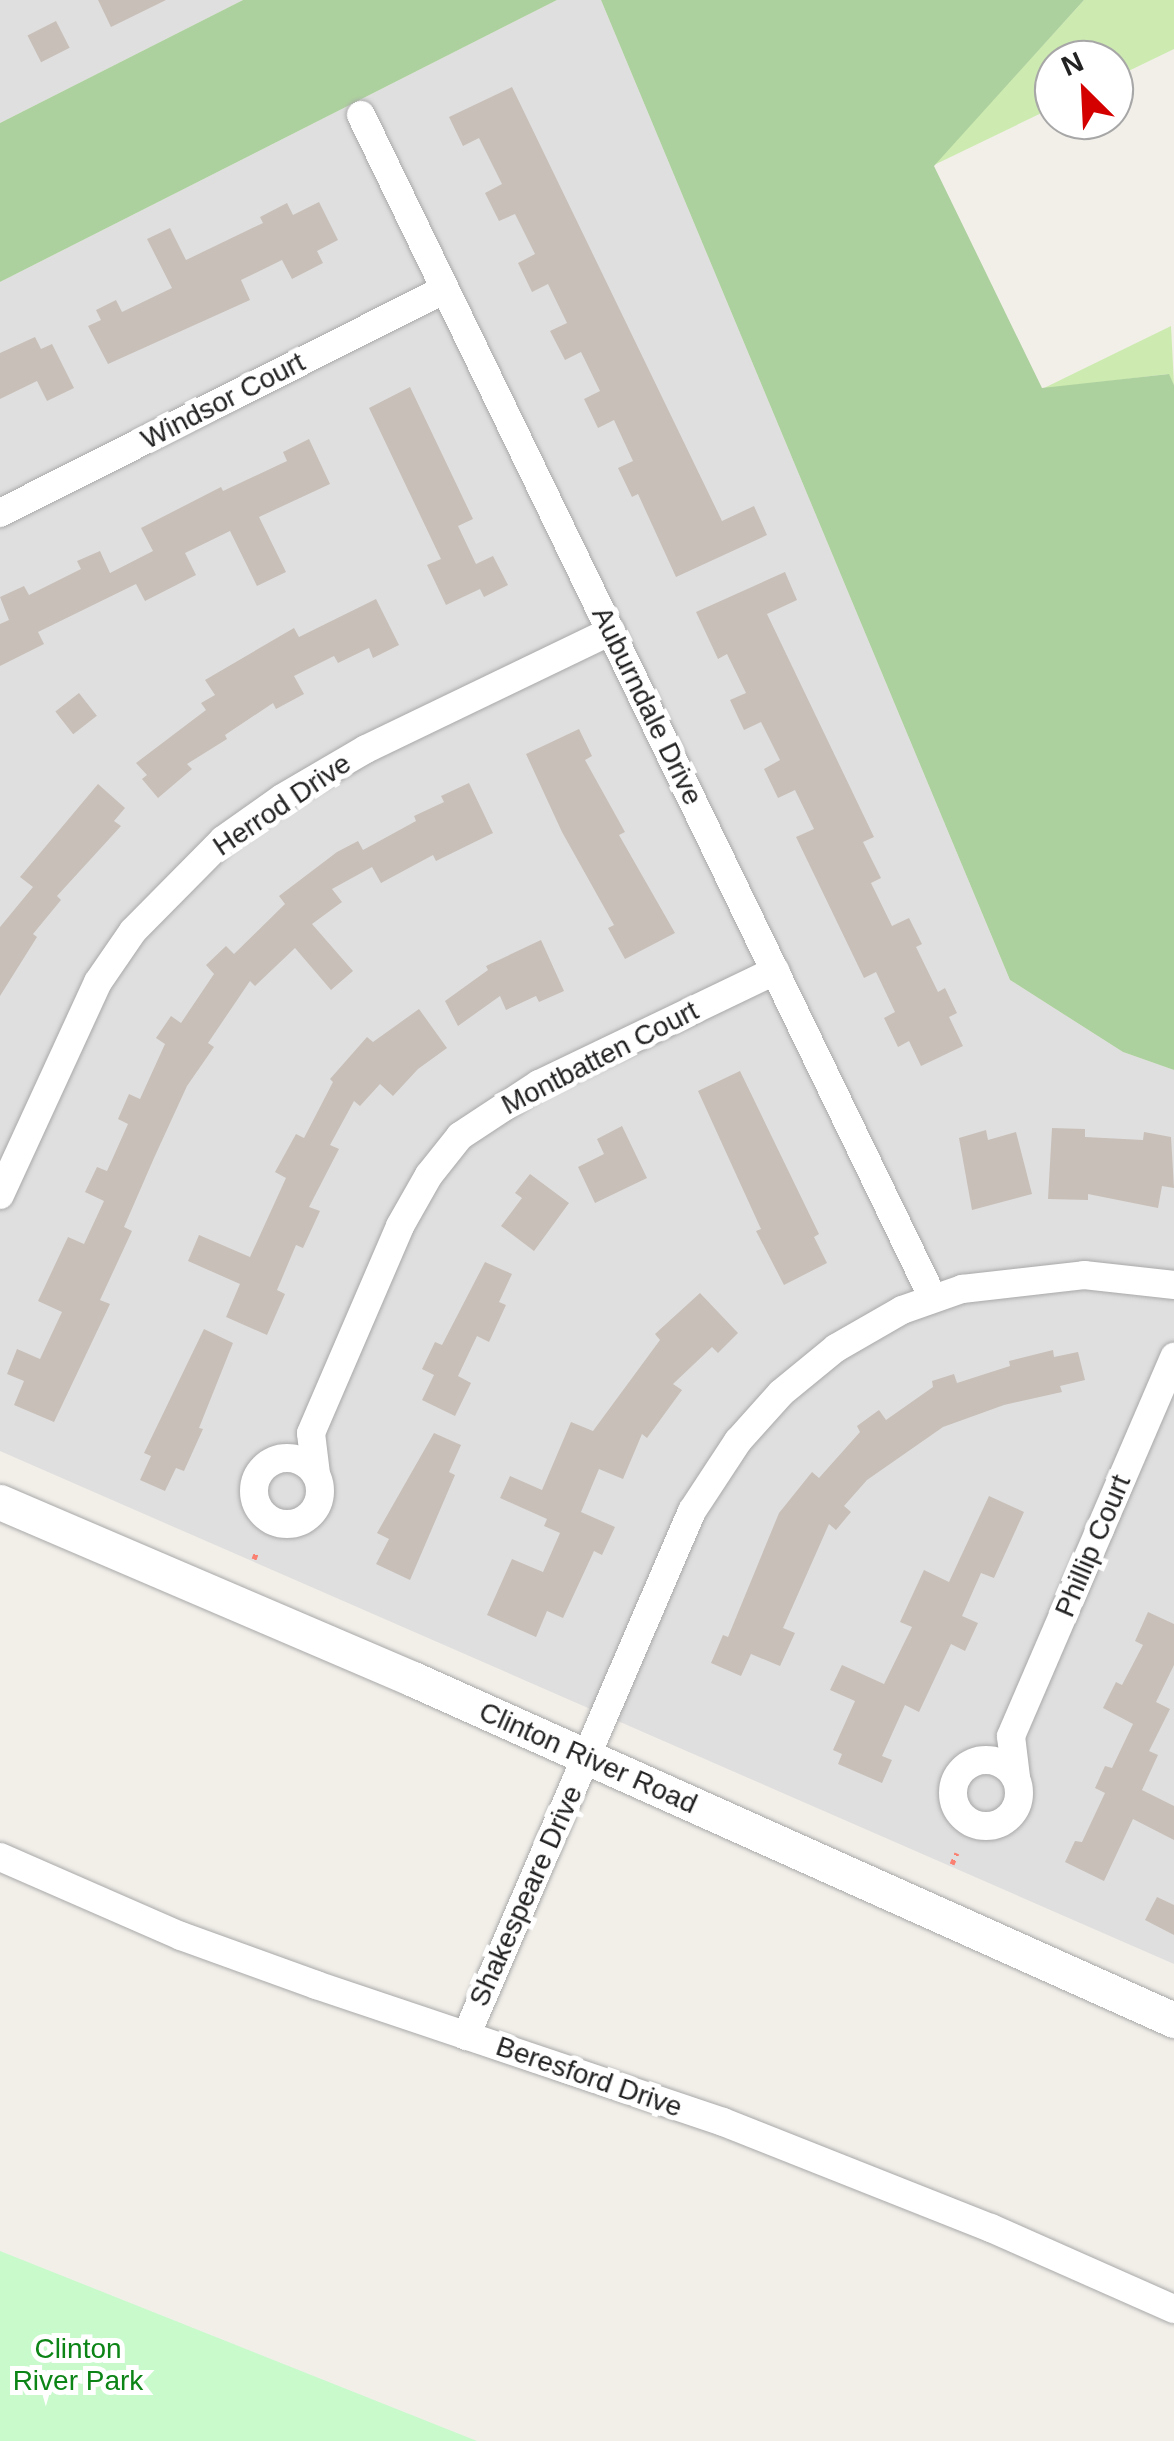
<!DOCTYPE html>
<style>
body{margin:0}
#map{position:relative;width:1174px;height:2441px;overflow:hidden;background:#f2efe9;font-family:Arial,sans-serif}
div>[style]{position:absolute}
.residential>*{inset:0;background:#e0dfdf}
.grass>*{inset:0;background:#cdebb0}
.forest>*{inset:0;background:#add19e}
.park>*{inset:0;background:#c8facc}
.building>*{inset:0;background:#c7bfb8;transform-origin:0 0}
.path>*{height:5px;margin-top:-2.5px;transform-origin:0;background:repeating-linear-gradient(90deg,#fa8072 0 5px,transparent 0 10px)}
.roads{filter:drop-shadow(0 0 2px #a9a9a9) drop-shadow(0 0 2px #a9a9a9)}
.minor>*{height:28px;margin:-14px;padding:0 14px;transform-origin:14px;border-radius:14px;background:#fff}
.minor>.ring{margin:-14px;padding:0;box-sizing:content-box;background:none;border:28px solid #fff;border-radius:50%}
.tertiary>*{height:35px;margin:-17.5px;padding:0 17.5px;transform-origin:17.5px;border-radius:17.5px;background:#fff}
span{translate:-50% -50%;white-space:nowrap;text-align:center;line-height:1.15;-webkit-text-stroke:10px #fff;paint-order:stroke}
.street-label{font-size:28px;color:#222}
.park-label{font-size:28px;color:#0c8416}
.north{position:absolute;left:1034px;top:40px;width:100px;height:100px;box-sizing:border-box;background:#fff;border:2px solid #a7a7a7;border-radius:50%;rotate:336deg;font-size:28px;font-weight:700;line-height:40px;text-align:center;color:#222}
.north::after{content:'';display:block;margin:auto;width:35px;height:45px;background:#d40000;clip-path:polygon(50% 0,100% 100%,50% 72%,0 100%)}
</style>
<div id="map">
<div class="residential">
<i style="clip-path:polygon(0 0,243px 0,0 123px)"></i>
<i style="clip-path:polygon(557px 0,601px 0,1010px 980px,1123px 1052px,1174px 1070px,1174px 1964px,0 1451px,0 282px)"></i>
</div>
<div class="grass">
<i style="clip-path:polygon(1084px 0,1174px 0,1174px 49px,1114px 78px,1114px 60px,1054px 60px,1054px 107px,934px 165px)"></i>
<i style="clip-path:polygon(1171px 326px,1174px 385px,1168px 374px,1042px 389px)"></i>
</div>
<div class="forest">
<i style="clip-path:polygon(243px 0,557px 0,0 282px,0 123px)"></i>
<i style="clip-path:polygon(601px 0,1084px 0,934px 166px,1042px 388px,1169px 374px,1174px 385px,1174px 1070px,1123px 1052px,1010px 980px)"></i>
</div>
<div class="park">
<i style="clip-path:polygon(0 2251px,477px 2441px,0 2441px)"></i>
</div>
<div class="building">
<i style="clip-path:polygon(98px 0,166px 0,111px 27px)"></i>
<i style="left:56px;top:21px;width:30px;height:32px;rotate:63deg"></i>
<i style="clip-path:polygon(512px 87px,722px 521px,754px 506px,767px 535px,676px 577px,638px 494px,632px 497px,618px 468px,633px 461px,614px 420px,598px 428px,584px 399px,600px 391px,581px 352px,565px 360px,550px 331px,567px 323px,548px 284px,532px 292px,518px 263px,535px 254px,515px 214px,499px 221px,485px 193px,502px 184px,479px 138px,463px 146px,449px 117px)"></i>
<i style="clip-path:polygon(319px 202px,338px 240px,317px 251px,323px 263px,292px 279px,282px 260px,241px 280px,250px 300px,108px 364px,88px 326px,101px 320px,96px 310px,116px 300px,122px 312px,172px 288px,147px 239px,170px 228px,186px 260px,263px 223px,260px 217px,287px 203px,293px 215px)"></i>
<i style="clip-path:polygon(35px 337px,41px 349px,52px 344px,74px 388px,47px 401px,37px 381px,0 399px,0 353px)"></i>
<i style="clip-path:polygon(410px 387px,473px 519px,458px 526px,476px 564px,493px 556px,508px 585px,484px 597px,480px 589px,446px 605px,427px 565px,441px 559px,369px 408px)"></i>
<i style="clip-path:polygon(309px 439px,330px 484px,259px 517px,286px 572px,257px 586px,230px 531px,185px 553px,196px 575px,145px 601px,136px 584px,38px 632px,44px 644px,0 666px,0 624px,9px 620px,0 597px,24px 586px,29px 595px,81px 569px,77px 561px,100px 551px,110px 573px,153px 551px,141px 528px,221px 487px,223px 491px,287px 461px,283px 452px)"></i>
<i style="clip-path:polygon(785px 572px,797px 600px,767px 614px,874px 837px,863px 842px,881px 878px,871px 883px,892px 926px,909px 918px,922px 944px,916px 947px,938px 992px,945px 988px,957px 1013px,949px 1017px,963px 1046px,921px 1066px,909px 1041px,898px 1047px,884px 1018px,895px 1012px,876px 972px,864px 978px,796px 837px,814px 829px,795px 790px,778px 798px,764px 769px,780px 760px,761px 722px,744px 730px,730px 700px,746px 693px,727px 654px,718px 659px,696px 612px)"></i>
<i style="clip-path:polygon(376px 599px,399px 645px,373px 658px,369px 648px,338px 663px,334px 656px,294px 676px,304px 694px,276px 709px,273px 703px,225px 735px,227px 739px,187px 764px,192px 769px,158px 798px,142px 779px,147px 775px,136px 763px,206px 710px,201px 703px,215px 695px,205px 680px,294px 628px,299px 637px)"></i>
<i style="left:79px;top:693px;width:29px;height:30px;rotate:52deg"></i>
<i style="clip-path:polygon(579px 729px,592px 756px,585px 760px,625px 832px,619px 835px,675px 933px,625px 959px,608px 928px,614px 925px,562px 832px,526px 754px)"></i>
<i style="clip-path:polygon(469px 783px,493px 833px,436px 861px,433px 855px,381px 883px,372px 867px,332px 889px,342px 902px,312px 924px,353px 971px,331px 990px,295px 948px,255px 986px,250px 981px,208px 1043px,214px 1047px,187px 1086px,154px 1158px,124px 1227px,132px 1231px,100px 1300px,110px 1304px,54px 1422px,14px 1405px,24px 1381px,7px 1374px,17px 1349px,40px 1359px,62px 1312px,38px 1301px,68px 1237px,84px 1244px,104px 1201px,85px 1192px,97px 1167px,107px 1171px,128px 1124px,118px 1119px,129px 1094px,140px 1099px,165px 1044px,156px 1038px,171px 1016px,181px 1023px,214px 974px,206px 965px,226px 946px,234px 954px,285px 904px,279px 896px,337px 852px,358px 841px,363px 850px,416px 821px,414px 816px,444px 802px,441px 796px)"></i>
<i style="clip-path:polygon(98px 784px,125px 808px,114px 821px,121px 826px,57px 896px,61px 900px,33px 934px,37px 937px,0 996px,0 927px,33px 887px,20px 877px)"></i>
<i style="clip-path:polygon(541px 940px,564px 991px,539px 1002px,536px 996px,506px 1010px,500px 996px,458px 1026px,445px 1001px,488px 970px,486px 966px)"></i>
<i style="clip-path:polygon(419px 1009px,447px 1048px,418px 1069px,393px 1096px,380px 1084px,360px 1106px,354px 1101px,330px 1145px,339px 1149px,309px 1207px,320px 1211px,303px 1248px,296px 1245px,277px 1290px,285px 1294px,267px 1335px,226px 1317px,240px 1284px,188px 1261px,199px 1235px,250px 1257px,286px 1178px,275px 1172px,296px 1134px,304px 1138px,333px 1082px,330px 1079px,367px 1037px,373px 1042px)"></i>
<i style="clip-path:polygon(740px 1071px,819px 1234px,814px 1237px,827px 1263px,784px 1285px,756px 1231px,761px 1229px,698px 1091px)"></i>
<i style="clip-path:polygon(622px 1126px,647px 1178px,595px 1203px,578px 1167px,604px 1154px,597px 1139px)"></i>
<i style="clip-path:polygon(1052px 1128px,1085px 1129px,1085px 1137px,1143px 1140px,1144px 1132px,1171px 1137px,1174px 1188px,1162px 1186px,1158px 1208px,1088px 1194px,1088px 1200px,1048px 1199px)"></i>
<i style="clip-path:polygon(986px 1130px,988px 1140px,1016px 1132px,1032px 1194px,972px 1210px,959px 1138px)"></i>
<i style="clip-path:polygon(530px 1174px,569px 1203px,534px 1251px,501px 1226px,522px 1198px,515px 1193px)"></i>
<i style="clip-path:polygon(485px 1262px,512px 1274px,499px 1302px,506px 1305px,489px 1342px,477px 1336px,458px 1376px,471px 1383px,455px 1416px,422px 1400px,434px 1375px,422px 1369px,435px 1342px,442px 1345px)"></i>
<i style="clip-path:polygon(700px 1293px,738px 1333px,718px 1353px,712px 1347px,673px 1384px,682px 1390px,647px 1438px,642px 1434px,623px 1479px,599px 1469px,581px 1512px,615px 1527px,602px 1555px,594px 1551px,563px 1618px,547px 1611px,536px 1637px,487px 1615px,512px 1559px,543px 1572px,560px 1533px,544px 1526px,547px 1519px,500px 1498px,510px 1476px,542px 1490px,571px 1422px,593px 1431px,660px 1340px,655px 1334px)"></i>
<i style="clip-path:polygon(204px 1329px,233px 1343px,199px 1428px,203px 1429px,184px 1471px,176px 1468px,165px 1491px,140px 1480px,151px 1456px,144px 1453px)"></i>
<i style="clip-path:polygon(1053px 1350px,1054px 1357px,1078px 1352px,1085px 1380px,1060px 1386px,1062px 1392px,1004px 1405px,943px 1427px,867px 1480px,844px 1506px,851px 1512px,836px 1530px,829px 1524px,783px 1628px,795px 1633px,780px 1666px,751px 1654px,741px 1676px,711px 1663px,723px 1635px,728px 1637px,779px 1513px,812px 1472px,819px 1478px,860px 1432px,857px 1426px,879px 1410px,886px 1420px,933px 1387px,932px 1381px,954px 1374px,957px 1383px,1010px 1366px,1009px 1361px)"></i>
<i style="clip-path:polygon(434px 1433px,461px 1445px,449px 1472px,455px 1475px,410px 1580px,376px 1564px,389px 1539px,377px 1533px)"></i>
<i style="clip-path:polygon(989px 1496px,1024px 1512px,994px 1578px,981px 1573px,962px 1616px,978px 1623px,965px 1651px,951px 1644px,919px 1712px,905px 1705px,882px 1756px,892px 1760px,882px 1783px,838px 1764px,842px 1754px,833px 1750px,855px 1701px,830px 1690px,842px 1665px,884px 1684px,912px 1627px,900px 1622px,924px 1570px,949px 1582px)"></i>
<i style="clip-path:polygon(1148px 1612px,1174px 1624px,1174px 1665px,1156px 1702px,1170px 1709px,1149px 1751px,1158px 1755px,1142px 1790px,1174px 1806px,1174px 1840px,1133px 1819px,1104px 1881px,1065px 1862px,1075px 1841px,1082px 1842px,1105px 1793px,1095px 1788px,1105px 1766px,1112px 1768px,1133px 1724px,1103px 1708px,1116px 1682px,1122px 1685px,1143px 1645px,1135px 1641px)"></i>
<i style="clip-path:polygon(1157px 1897px,1174px 1905px,1174px 1935px,1145px 1920px)"></i>
</div>
<div class="path">
<i style="left:254px;top:1559px;width:9px;rotate:-69deg"></i>
<i style="left:952px;top:1864px;width:12px;rotate:-66deg"></i>
</div>
<div class="roads">
<div class="minor">
<i style="left:361px;top:115px;width:1314px;rotate:64.2deg"></i>
<i style="left:0;top:513px;width:498px;rotate:-26.7deg"></i>
<i style="left:0;top:1195px;width:234px;rotate:-65.3deg"></i>
<i style="left:98px;top:982px;width:62px;rotate:-55.5deg"></i>
<i style="left:133px;top:931px;width:128px;rotate:-45.3deg"></i>
<i style="left:223px;top:840px;width:72px;rotate:-35.4deg"></i>
<i style="left:282px;top:798px;width:97px;rotate:-30.3deg"></i>
<i style="left:366px;top:749px;width:272px;rotate:-25.7deg"></i>
<i class="ring" style="left:254px;top:1458px;width:38px;height:38px"></i>
<i style="left:316px;top:1474px;width:41px;rotate:-97deg"></i>
<i style="left:311px;top:1433px;width:225px;rotate:-66.7deg"></i>
<i style="left:400px;top:1226px;width:59px;rotate:-60.4deg"></i>
<i style="left:429px;top:1175px;width:50px;rotate:-51.5deg"></i>
<i style="left:460px;top:1136px;width:95px;rotate:-33.4deg"></i>
<i style="left:539px;top:1084px;width:262px;rotate:-25.6deg"></i>
<i class="ring" style="left:953px;top:1760px;width:38px;height:38px"></i>
<i style="left:1016px;top:1777px;width:41px;rotate:-97deg"></i>
<i style="left:1011px;top:1736px;width:413px;rotate:-66.7deg"></i>
<i style="left:0;top:1857px;width:197px;rotate:23.6deg"></i>
<i style="left:181px;top:1936px;width:144px;rotate:19.9deg"></i>
<i style="left:316px;top:1985px;width:429px;rotate:18.6deg"></i>
<i style="left:723px;top:2122px;width:288px;rotate:21.6deg"></i>
<i style="left:991px;top:2228px;width:200px;rotate:23.9deg"></i>
<i style="left:466px;top:2036px;width:572px;rotate:-66.71deg"></i>
<i style="left:692px;top:1511px;width:84px;rotate:-56.7deg"></i>
<i style="left:738px;top:1441px;width:64px;rotate:-48.1deg"></i>
<i style="left:781px;top:1393px;width:71px;rotate:-39.3deg"></i>
<i style="left:836px;top:1348px;width:76px;rotate:-29.9deg"></i>
<i style="left:902px;top:1310px;width:64px;rotate:-19.3deg"></i>
<i style="left:962px;top:1289px;width:123px;rotate:-6.5deg"></i>
<i style="left:1084px;top:1275px;width:91px;rotate:6.3deg"></i>
</div>
<div class="tertiary">
<i style="left:0;top:1502px;width:449px;rotate:23.2deg"></i>
<i style="left:413px;top:1679px;width:834px;rotate:24.14deg"></i>
</div>
</div>
<div class="street-label">
<span style="left:223px;top:401px;rotate:-27deg">Windsor Court</span>
<span style="left:647px;top:706px;rotate:64deg">Auburndale Drive</span>
<span style="left:282px;top:805px;rotate:-34deg">Herrod Drive</span>
<span style="left:600px;top:1058px;rotate:-27deg">Montbatten Court</span>
<span style="left:1093px;top:1546px;rotate:-67deg">Phillip Court</span>
<span style="left:588px;top:1758px;rotate:24deg">Clinton River Road</span>
<span style="left:526px;top:1896px;rotate:-66deg">Shakespeare Drive</span>
<span style="left:589px;top:2077px;rotate:19deg">Beresford Drive</span>
</div>
<div class="park-label">
<span style="left:78px;top:2365px">Clinton<br>River Park</span>
</div>
<div class="north">N</div>
</div>
